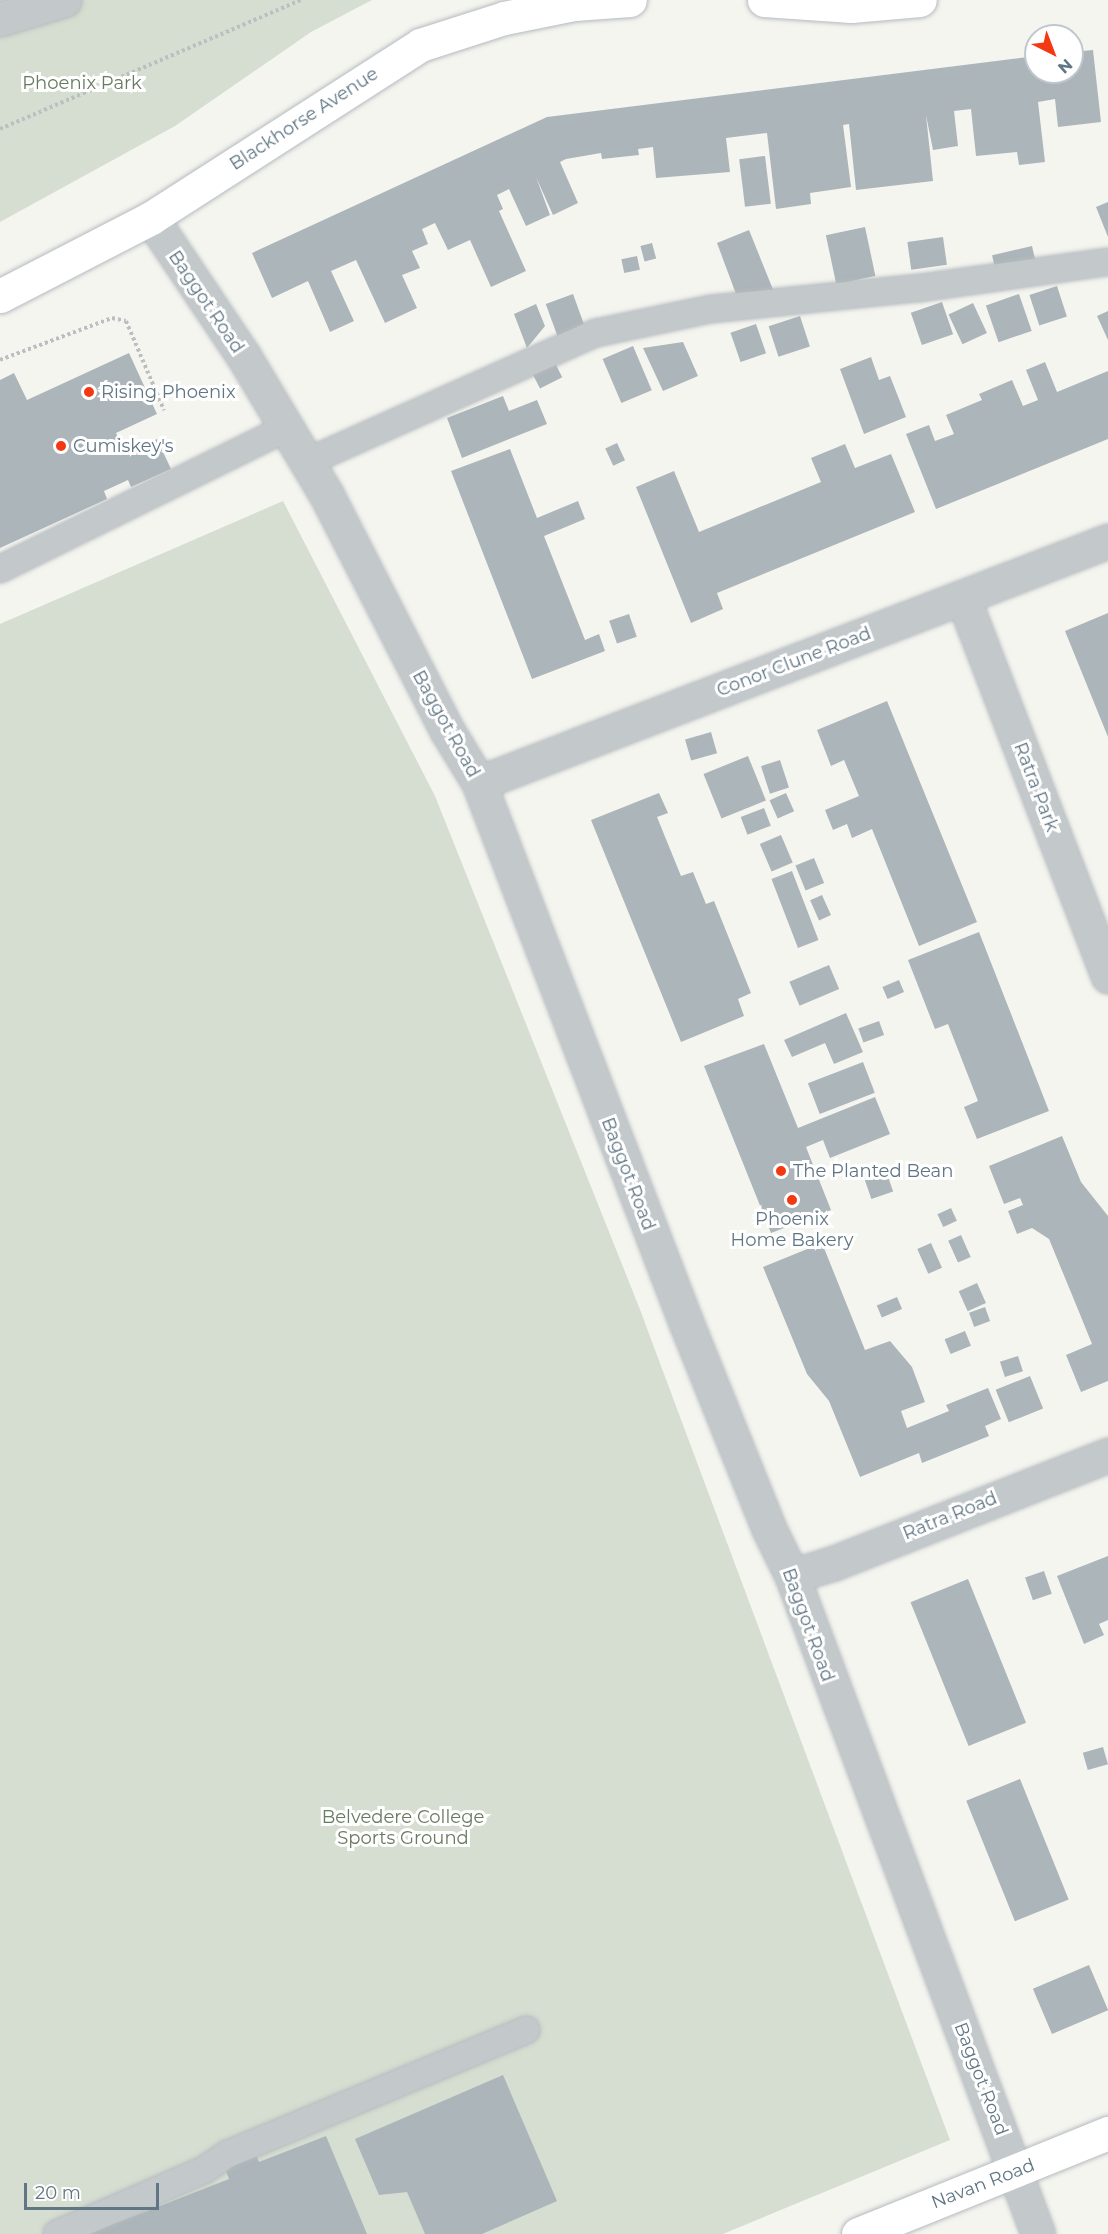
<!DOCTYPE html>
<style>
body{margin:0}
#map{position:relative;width:1108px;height:2234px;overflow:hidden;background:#f5f5f0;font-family:Montserrat,sans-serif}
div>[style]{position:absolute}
.green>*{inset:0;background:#d6ddd1}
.building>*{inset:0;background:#acb5b9;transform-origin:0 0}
.path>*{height:4px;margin-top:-2px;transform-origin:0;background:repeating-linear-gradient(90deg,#bcbfc1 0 3px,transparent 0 6px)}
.roads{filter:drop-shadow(0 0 2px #b5bbbf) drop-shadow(0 0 2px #b5bbbf)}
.service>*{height:26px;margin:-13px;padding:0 13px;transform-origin:13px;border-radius:13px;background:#c3c8ca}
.minor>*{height:33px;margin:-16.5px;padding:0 16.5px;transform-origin:16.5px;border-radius:16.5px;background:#c3c8ca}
.secondary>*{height:33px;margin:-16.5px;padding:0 16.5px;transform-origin:16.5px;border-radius:16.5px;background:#fff}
.dots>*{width:16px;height:16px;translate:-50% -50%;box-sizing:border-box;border:3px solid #fff;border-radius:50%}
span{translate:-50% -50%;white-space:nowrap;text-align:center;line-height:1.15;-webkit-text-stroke:6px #fff;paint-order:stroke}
.park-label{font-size:18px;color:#677b60}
.street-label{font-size:18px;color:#607684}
.poi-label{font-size:18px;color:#607684}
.left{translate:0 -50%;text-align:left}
.north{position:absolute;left:1024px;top:24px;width:60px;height:60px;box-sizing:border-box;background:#fff;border:2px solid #bfc8ce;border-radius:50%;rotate:138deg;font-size:16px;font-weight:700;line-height:24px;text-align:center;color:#607684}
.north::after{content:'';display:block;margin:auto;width:21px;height:27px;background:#f43811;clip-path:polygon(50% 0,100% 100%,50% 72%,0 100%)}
.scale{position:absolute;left:24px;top:2183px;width:135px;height:27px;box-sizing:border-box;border:3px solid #607684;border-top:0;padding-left:8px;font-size:18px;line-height:21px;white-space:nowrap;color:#607684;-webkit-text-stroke:4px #fff;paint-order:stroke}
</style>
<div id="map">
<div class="green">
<i style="clip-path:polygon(0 0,372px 0,311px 32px,175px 126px,0 222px)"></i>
<i style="clip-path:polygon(283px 501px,435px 796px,639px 1307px,950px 2140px,723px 2234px,0 2234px,0 624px)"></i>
</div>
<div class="building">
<i style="clip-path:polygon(1093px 50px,1101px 122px,1058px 127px,1055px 99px,1038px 102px,1045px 162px,1019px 165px,1017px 152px,976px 156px,971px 109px,954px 111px,958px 146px,933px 150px,926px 115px,933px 181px,856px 190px,849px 124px,843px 125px,851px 187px,810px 193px,811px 204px,776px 209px,767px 133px,726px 138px,730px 172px,656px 178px,653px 147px,638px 149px,639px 155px,602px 159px,601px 153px,566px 159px,560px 162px,578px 203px,553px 215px,536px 177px,550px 215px,526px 226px,509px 189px,497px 195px,503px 209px,499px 211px,526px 271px,491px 287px,470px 240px,448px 250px,435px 223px,422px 229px,428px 244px,412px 251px,420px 268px,402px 275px,417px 308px,385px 323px,356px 260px,331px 271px,354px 321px,330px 332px,308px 281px,272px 298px,252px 253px,547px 117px,1036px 56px,1036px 72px,1072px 72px,1072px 52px)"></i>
<i style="left:765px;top:156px;width:48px;height:26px;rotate:83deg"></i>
<i style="clip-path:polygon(1108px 202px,1108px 237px,1096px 207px)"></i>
<i style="left:865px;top:227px;width:50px;height:40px;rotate:78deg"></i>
<i style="clip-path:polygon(749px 230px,776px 297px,739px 302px,717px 243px)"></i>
<i style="left:943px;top:237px;width:28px;height:36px;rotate:82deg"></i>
<i style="left:652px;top:243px;width:16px;height:12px;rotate:75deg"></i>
<i style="left:1032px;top:246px;width:18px;height:41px;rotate:77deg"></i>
<i style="left:637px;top:256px;width:14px;height:16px;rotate:78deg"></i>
<i style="left:1057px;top:286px;width:32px;height:29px;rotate:72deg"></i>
<i style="left:573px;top:294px;width:35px;height:29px;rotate:70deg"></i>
<i style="left:1019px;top:294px;width:39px;height:35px;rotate:71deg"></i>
<i style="left:942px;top:302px;width:34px;height:33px;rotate:71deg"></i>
<i style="left:973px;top:303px;width:33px;height:27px;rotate:65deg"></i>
<i style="clip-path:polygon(536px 304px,545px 326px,527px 348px,514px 314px)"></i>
<i style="clip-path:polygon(1108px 311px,1108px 340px,1097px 316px)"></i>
<i style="left:800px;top:316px;width:32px;height:33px;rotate:72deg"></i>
<i style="left:756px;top:324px;width:31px;height:27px;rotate:71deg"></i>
<i style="clip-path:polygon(683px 342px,698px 376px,663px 391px,643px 348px)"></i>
<i style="left:633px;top:346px;width:48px;height:33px;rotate:67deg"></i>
<i style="clip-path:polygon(129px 353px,157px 414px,116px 433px,126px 454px,157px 439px,171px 469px,131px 487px,128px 480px,104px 491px,107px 499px,0 548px,0 380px,14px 373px,27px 400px)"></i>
<i style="clip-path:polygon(871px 357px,879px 380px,890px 376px,906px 417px,864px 434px,840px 369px)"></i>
<i style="clip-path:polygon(1045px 362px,1057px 392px,1108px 371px,1108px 439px,936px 509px,906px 434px,929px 425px,935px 441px,954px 434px,946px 415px,982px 400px,979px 394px,1012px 380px,1023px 406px,1038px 400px,1026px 370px)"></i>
<i style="left:555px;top:363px;width:16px;height:25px;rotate:63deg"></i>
<i style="clip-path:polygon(503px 396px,509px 411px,537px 400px,547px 424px,462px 458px,447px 418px)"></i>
<i style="left:617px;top:443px;width:19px;height:13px;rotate:65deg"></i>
<i style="clip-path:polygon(845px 444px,855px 468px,891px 454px,915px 512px,717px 593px,723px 609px,691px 623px,636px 487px,674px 471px,699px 532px,821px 482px,811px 458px)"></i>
<i style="clip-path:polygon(510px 449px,537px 518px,578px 501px,585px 519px,544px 536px,585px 640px,599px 634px,605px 651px,532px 679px,451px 471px)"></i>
<i style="clip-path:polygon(1108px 613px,1108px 737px,1065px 631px)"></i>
<i style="left:629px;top:614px;width:24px;height:21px;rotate:71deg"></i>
<i style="clip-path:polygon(887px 701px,977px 922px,919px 946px,872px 829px,852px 838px,847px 824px,833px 830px,825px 810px,859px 796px,844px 760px,831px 766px,817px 730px)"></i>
<i style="left:711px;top:732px;width:22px;height:27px;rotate:74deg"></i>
<i style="left:748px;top:756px;width:48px;height:48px;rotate:68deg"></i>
<i style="left:780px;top:760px;width:29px;height:20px;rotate:72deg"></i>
<i style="clip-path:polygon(659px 793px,668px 813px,657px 817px,681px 876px,693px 872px,706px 904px,714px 901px,751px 993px,738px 999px,744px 1016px,681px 1042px,591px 820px)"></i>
<i style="left:786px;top:793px;width:20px;height:18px;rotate:66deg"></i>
<i style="left:764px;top:808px;width:19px;height:25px;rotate:69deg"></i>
<i style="left:781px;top:835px;width:30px;height:23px;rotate:67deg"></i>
<i style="left:814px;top:858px;width:27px;height:20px;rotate:68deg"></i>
<i style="left:792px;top:871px;width:74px;height:22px;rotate:69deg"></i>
<i style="left:822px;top:895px;width:22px;height:13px;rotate:66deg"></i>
<i style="clip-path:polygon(979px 932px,1049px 1111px,977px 1139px,964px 1107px,978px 1101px,948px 1024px,935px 1029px,908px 960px)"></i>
<i style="left:829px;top:965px;width:26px;height:43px;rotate:67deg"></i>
<i style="left:899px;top:980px;width:13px;height:18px;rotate:67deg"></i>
<i style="clip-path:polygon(846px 1013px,863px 1052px,834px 1064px,825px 1043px,792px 1057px,784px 1040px)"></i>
<i style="left:879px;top:1021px;width:15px;height:22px;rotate:70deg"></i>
<i style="clip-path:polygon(764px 1044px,798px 1128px,875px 1097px,890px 1134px,830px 1158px,823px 1140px,806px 1147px,831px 1210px,771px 1233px,704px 1066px)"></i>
<i style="left:863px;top:1062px;width:33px;height:59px;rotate:69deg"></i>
<i style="clip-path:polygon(1062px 1136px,1081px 1182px,1108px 1216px,1108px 1381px,1081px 1392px,1066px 1355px,1092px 1344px,1077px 1307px,1049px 1239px,1032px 1228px,1017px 1234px,1008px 1211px,1023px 1205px,1020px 1198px,1004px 1204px,989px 1166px)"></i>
<i style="left:884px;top:1165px;width:28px;height:23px;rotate:71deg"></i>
<i style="left:951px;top:1208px;width:14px;height:15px;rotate:65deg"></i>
<i style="left:961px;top:1235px;width:24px;height:14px;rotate:66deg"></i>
<i style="clip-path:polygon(822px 1243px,865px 1350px,890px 1341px,912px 1367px,925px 1402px,901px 1411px,907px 1428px,949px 1411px,946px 1405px,988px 1388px,1001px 1419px,985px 1426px,989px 1436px,922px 1463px,919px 1453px,860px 1477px,829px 1401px,807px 1374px,763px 1267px)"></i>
<i style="left:931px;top:1243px;width:27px;height:15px;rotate:66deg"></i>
<i style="left:977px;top:1283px;width:22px;height:20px;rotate:66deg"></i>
<i style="left:897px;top:1297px;width:13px;height:22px;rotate:67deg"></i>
<i style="left:985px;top:1307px;width:15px;height:17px;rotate:70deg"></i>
<i style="left:965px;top:1331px;width:16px;height:22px;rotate:68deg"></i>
<i style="left:1018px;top:1356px;width:16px;height:19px;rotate:72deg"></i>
<i style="left:1030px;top:1376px;width:35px;height:37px;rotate:68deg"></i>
<i style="clip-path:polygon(1108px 1556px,1108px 1620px,1099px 1624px,1104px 1635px,1084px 1644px,1057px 1576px)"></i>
<i style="left:1044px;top:1571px;width:24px;height:20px;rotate:71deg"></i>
<i style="left:968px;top:1579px;width:155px;height:62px;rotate:68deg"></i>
<i style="left:1103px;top:1747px;width:18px;height:21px;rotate:74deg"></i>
<i style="left:1020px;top:1779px;width:130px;height:58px;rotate:68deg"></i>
<i style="left:1089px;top:1965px;width:49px;height:61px;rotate:67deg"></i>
<i style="clip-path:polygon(503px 2075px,557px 2201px,482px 2234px,425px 2234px,407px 2192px,379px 2195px,355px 2139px)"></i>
<i style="clip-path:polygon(326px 2136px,367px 2234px,88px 2234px,229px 2179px,223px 2163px,254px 2150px,259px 2162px)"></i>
</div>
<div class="path">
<i style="left:0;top:129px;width:327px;rotate:-23.2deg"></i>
<i style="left:0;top:360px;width:120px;rotate:-20.6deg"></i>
<i style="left:112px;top:318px;width:14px;rotate:12deg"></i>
<i style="left:126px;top:321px;width:97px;rotate:66.9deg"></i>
</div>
<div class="roads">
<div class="service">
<i style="left:307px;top:462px;width:316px;rotate:-24.1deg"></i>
<i style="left:596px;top:333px;width:117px;rotate:-11.8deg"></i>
<i style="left:711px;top:309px;width:209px;rotate:-5.8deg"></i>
<i style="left:919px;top:288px;width:190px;rotate:-7.9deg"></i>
<i style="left:0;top:569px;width:319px;rotate:-26.2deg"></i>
<i style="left:57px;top:2234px;width:160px;rotate:-23.5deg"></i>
<i style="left:204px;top:2170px;width:29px;rotate:-34deg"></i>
<i style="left:228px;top:2154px;width:323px;rotate:-22.6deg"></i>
</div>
<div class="minor">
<i style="left:0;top:19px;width:67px;rotate:-16.5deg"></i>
<i style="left:151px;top:218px;width:167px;rotate:56.2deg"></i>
<i style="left:244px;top:357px;width:160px;rotate:59.1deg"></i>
<i style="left:326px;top:494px;width:267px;rotate:62.9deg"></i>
<i style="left:448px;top:732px;width:60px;rotate:58.7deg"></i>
<i style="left:479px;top:783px;width:575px;rotate:69.01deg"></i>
<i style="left:685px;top:1320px;width:225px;rotate:68.1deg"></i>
<i style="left:769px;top:1529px;width:52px;rotate:63.9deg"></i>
<i style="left:792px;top:1576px;width:702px;rotate:69.5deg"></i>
<i style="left:963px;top:598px;width:405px;rotate:69deg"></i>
<i style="left:479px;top:783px;width:674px;rotate:-21.04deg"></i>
<i style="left:792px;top:1576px;width:44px;rotate:-17.2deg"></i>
<i style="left:834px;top:1563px;width:295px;rotate:-21.5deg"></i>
</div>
<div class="secondary">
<i style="left:764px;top:0;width:87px;rotate:3.9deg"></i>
<i style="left:851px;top:6px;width:69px;rotate:-5deg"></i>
<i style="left:0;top:296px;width:170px;rotate:-27.3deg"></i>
<i style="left:151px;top:218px;width:320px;rotate:-32.7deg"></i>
<i style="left:420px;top:45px;width:88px;rotate:-17.8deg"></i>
<i style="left:504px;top:18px;width:71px;rotate:-11.3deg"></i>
<i style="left:574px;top:4px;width:56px;rotate:-4.1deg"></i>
<i style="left:858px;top:2234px;width:270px;rotate:-22deg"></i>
</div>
</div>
<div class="dots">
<i style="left:89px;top:392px;background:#f43811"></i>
<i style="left:61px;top:446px;background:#f43811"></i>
<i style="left:781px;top:1171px;background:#f43811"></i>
<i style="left:792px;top:1200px;background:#f43811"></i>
</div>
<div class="park-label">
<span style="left:82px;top:83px">Phoenix Park</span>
<span style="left:403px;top:1828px">Belvedere College<br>Sports Ground</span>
</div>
<div class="street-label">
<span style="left:304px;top:119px;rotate:-33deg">Blackhorse Avenue</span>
<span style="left:206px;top:302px;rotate:56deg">Baggot Road</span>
<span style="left:794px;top:662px;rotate:-21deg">Conor Clune Road</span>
<span style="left:446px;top:724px;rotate:61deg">Baggot Road</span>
<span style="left:1036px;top:787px;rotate:69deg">Ratra Park</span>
<span style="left:628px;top:1174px;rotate:69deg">Baggot Road</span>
<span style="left:950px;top:1516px;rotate:-22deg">Ratra Road</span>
<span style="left:808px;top:1625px;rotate:70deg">Baggot Road</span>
<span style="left:981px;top:2079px;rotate:69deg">Baggot Road</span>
<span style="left:983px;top:2184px;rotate:-21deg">Navan Road</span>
</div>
<div class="poi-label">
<span class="left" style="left:101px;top:392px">Rising Phoenix</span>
<span class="left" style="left:73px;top:446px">Cumiskey's</span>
<span class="left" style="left:793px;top:1171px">The Planted Bean</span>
<span style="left:792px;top:1230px">Phoenix<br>Home Bakery</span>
</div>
<div class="north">N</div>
<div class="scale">20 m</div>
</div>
